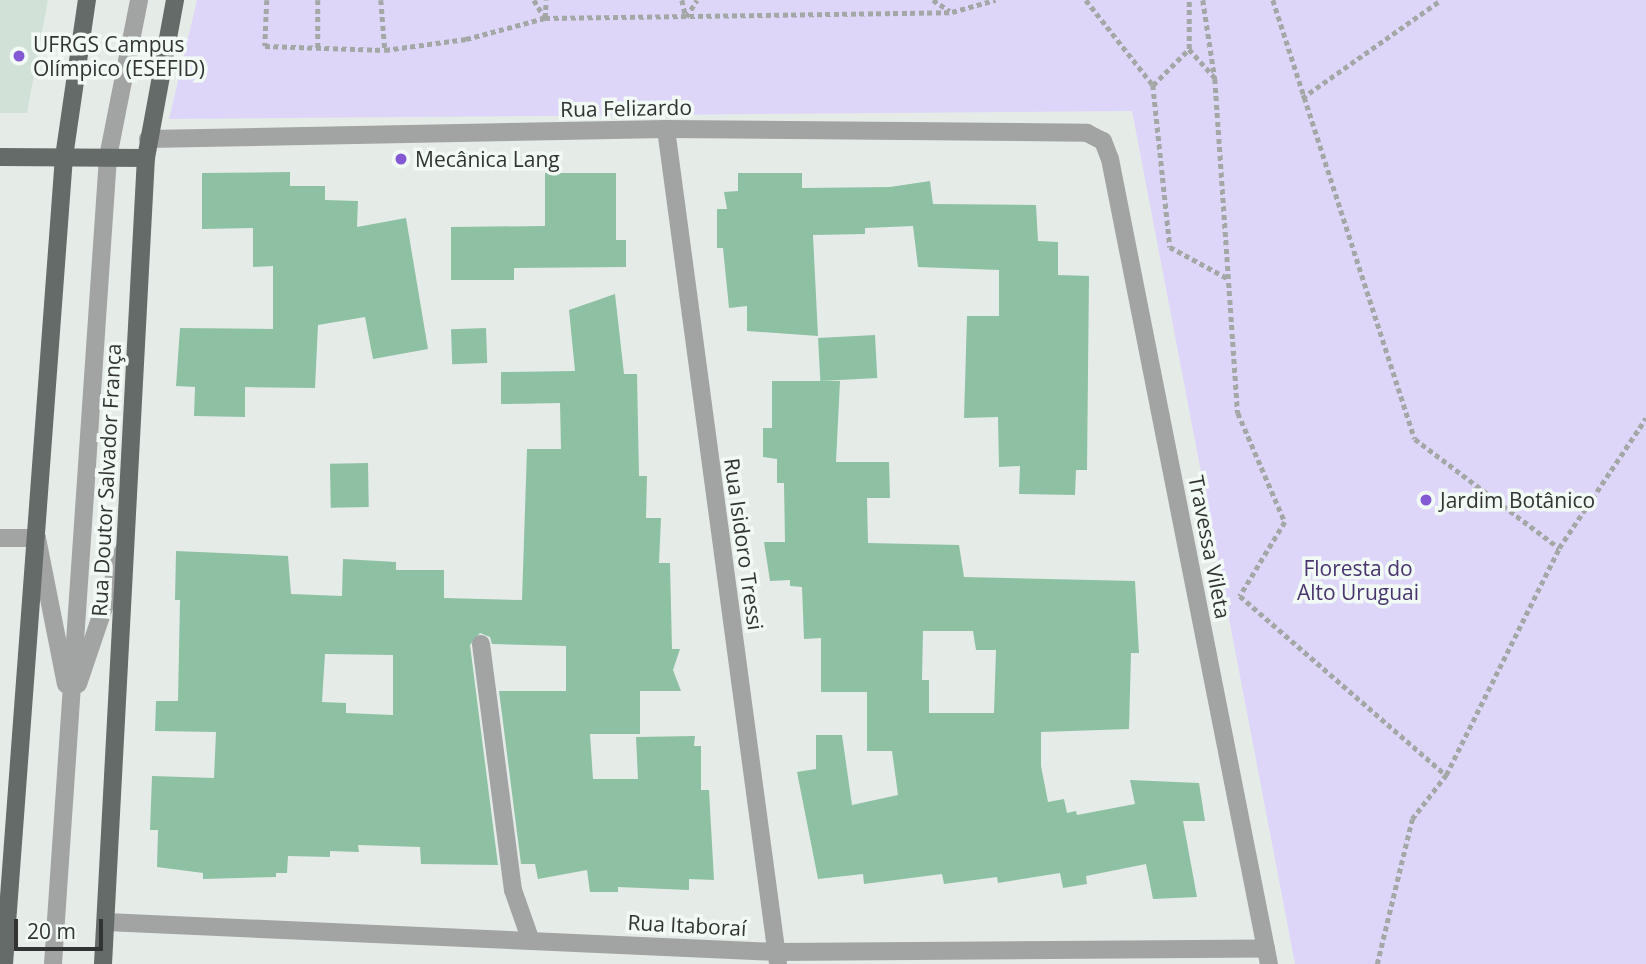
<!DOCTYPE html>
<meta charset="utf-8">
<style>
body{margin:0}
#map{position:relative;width:1646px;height:964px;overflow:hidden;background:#e5ece8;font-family:"Open Sans",sans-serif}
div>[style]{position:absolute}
.built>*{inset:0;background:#d2e1d8}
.green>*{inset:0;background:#ded6f9}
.building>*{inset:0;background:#8ec0a4;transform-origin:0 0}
.path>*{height:4.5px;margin-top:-2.25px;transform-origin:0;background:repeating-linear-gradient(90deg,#a3a8a6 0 5px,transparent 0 8.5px)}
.minor>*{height:18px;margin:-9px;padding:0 9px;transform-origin:9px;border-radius:9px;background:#a1a4a3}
.major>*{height:18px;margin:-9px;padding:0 9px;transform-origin:9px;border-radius:9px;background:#656b68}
.dots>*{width:19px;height:19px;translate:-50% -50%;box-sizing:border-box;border:4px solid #f2faf5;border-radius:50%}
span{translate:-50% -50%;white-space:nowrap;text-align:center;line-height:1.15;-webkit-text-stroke:7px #f2faf5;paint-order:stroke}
.poi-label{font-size:21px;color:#313433}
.left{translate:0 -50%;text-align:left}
.street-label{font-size:21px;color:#313433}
.park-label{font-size:21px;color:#48356f}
.scale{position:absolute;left:14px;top:919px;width:89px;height:32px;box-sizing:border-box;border:4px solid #313433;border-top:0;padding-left:9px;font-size:21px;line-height:24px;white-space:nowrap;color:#313433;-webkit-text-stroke:5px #f2faf5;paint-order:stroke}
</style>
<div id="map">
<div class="built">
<i style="clip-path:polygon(0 0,48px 0,27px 113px,0 113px)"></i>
</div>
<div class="green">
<i style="clip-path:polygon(197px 0,1646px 0,1646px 964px,1295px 964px,1132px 111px,169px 119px)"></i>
</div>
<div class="building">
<i style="clip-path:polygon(290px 172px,290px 186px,325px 186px,325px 200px,358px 201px,357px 227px,406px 218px,428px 349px,373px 359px,365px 317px,318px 325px,315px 388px,245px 387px,245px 417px,194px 416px,195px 387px,176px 386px,180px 328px,273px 329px,273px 266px,253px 267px,253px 228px,202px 229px,202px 173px)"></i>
<i style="clip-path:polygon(545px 173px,616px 173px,616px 240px,626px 240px,626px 267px,514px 268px,514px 280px,451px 280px,451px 227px,545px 226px)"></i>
<i style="clip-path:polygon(738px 173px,802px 173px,802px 188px,890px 187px,930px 181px,933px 204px,1036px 205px,1038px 241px,1058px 242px,1058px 275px,1089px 276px,1087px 470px,1076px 470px,1075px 495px,1019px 494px,1020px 466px,999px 467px,998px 417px,964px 418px,967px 316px,999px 316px,999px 270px,918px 267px,913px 226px,865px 228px,865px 234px,813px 235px,818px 336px,747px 331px,747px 306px,729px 308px,723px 248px,717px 248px,717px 209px,727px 209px,724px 192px,738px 191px)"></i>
<i style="clip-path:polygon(evenodd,615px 294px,624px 374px,637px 374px,639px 476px,647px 476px,646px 518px,661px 518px,659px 563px,670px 563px,672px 649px,680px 649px,673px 670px,681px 691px,640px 691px,640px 734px,590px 734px,593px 779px,638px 779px,636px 737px,695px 736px,694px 746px,701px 746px,701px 790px,709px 790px,714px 880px,689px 879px,689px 890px,618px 887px,618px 892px,590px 892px,587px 870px,538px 879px,535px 864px,521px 864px,499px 691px,566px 691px,566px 646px,492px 644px,490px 637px,480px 633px,470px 645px,498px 865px,421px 864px,420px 847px,358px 845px,359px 852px,330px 851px,330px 857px,288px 856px,287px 873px,276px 873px,276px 877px,203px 879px,203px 873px,157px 867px,158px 830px,150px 830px,152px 776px,214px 778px,216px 732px,155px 731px,156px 701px,178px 701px,180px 600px,175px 600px,176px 551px,288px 556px,291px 594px,342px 596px,343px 559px,396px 562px,396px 570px,444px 570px,444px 598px,522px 600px,527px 449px,561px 449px,560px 403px,501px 404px,501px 372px,575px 371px,569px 310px,615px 294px,325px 654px,393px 655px,393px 715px,346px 713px,346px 703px,322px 702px,325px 654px)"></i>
<i style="left:486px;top:328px;width:35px;height:35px;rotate:88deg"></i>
<i style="left:875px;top:335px;width:43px;height:57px;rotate:87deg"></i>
<i style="clip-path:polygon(evenodd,772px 381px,840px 381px,836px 462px,889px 462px,890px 498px,867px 498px,868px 543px,959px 545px,964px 577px,1135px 581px,1139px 653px,1131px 653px,1129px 729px,1041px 732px,1041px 766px,1048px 802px,1064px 799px,1067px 813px,1076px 811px,1077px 815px,1135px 804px,1130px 780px,1199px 783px,1205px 821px,1183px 821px,1197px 897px,1153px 899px,1146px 864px,1086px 876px,1087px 884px,1063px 888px,1060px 873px,998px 883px,997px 877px,944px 884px,942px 874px,864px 884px,863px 874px,818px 879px,797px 772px,816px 769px,816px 735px,842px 735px,852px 805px,898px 795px,892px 751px,867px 751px,867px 692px,821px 692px,821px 638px,804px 639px,802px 587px,790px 586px,790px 580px,770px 581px,764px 542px,785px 542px,784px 483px,777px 483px,777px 459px,763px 457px,763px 428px,772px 428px,772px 381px,923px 631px,973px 631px,976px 650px,996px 650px,994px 713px,929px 713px,929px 680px,922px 680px,923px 631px)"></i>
<i style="left:368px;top:463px;width:44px;height:38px;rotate:89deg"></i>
</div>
<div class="path">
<i style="left:267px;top:0;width:46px;rotate:92.5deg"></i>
<i style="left:265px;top:46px;width:120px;rotate:1.9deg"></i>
<i style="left:385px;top:50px;width:82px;rotate:-7.7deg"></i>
<i style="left:466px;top:39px;width:82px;rotate:-14.9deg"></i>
<i style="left:545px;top:18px;width:407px;rotate:-0.8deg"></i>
<i style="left:952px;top:12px;width:45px;rotate:-15.6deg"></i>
<i style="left:318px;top:0;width:48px;rotate:90deg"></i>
<i style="left:381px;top:0;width:50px;rotate:85.4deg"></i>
<i style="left:534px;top:0;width:21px;rotate:59deg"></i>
<i style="left:682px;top:0;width:17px;rotate:77deg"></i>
<i style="left:933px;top:0;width:20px;rotate:33deg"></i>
<i style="left:1086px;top:0;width:108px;rotate:51.8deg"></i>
<i style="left:1153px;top:85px;width:163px;rotate:84deg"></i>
<i style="left:1170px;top:247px;width:65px;rotate:28.5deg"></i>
<i style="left:1203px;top:0;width:80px;rotate:81.4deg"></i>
<i style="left:1215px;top:79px;width:335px;rotate:86.1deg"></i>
<i style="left:1238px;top:413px;width:119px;rotate:66.7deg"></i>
<i style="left:1285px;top:522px;width:87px;rotate:121.3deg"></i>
<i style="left:1240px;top:596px;width:273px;rotate:41deg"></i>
<i style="left:1273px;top:0;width:461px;rotate:72.1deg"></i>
<i style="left:1415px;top:439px;width:181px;rotate:37.1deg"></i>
<i style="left:686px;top:17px;width:20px;rotate:-57deg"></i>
<i style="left:545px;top:18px;width:18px;rotate:-87deg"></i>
<i style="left:1189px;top:49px;width:38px;rotate:48deg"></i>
<i style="left:1153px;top:85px;width:51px;rotate:-45deg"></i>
<i style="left:1189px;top:49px;width:49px;rotate:-90deg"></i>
<i style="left:1302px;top:98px;width:170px;rotate:-35.2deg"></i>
<i style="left:1377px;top:964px;width:149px;rotate:-76.4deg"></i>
<i style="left:1412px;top:819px;width:56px;rotate:-52.3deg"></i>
<i style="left:1446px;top:775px;width:254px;rotate:-63.5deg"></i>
<i style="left:1559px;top:548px;width:156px;rotate:-56.2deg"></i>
</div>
<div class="minor">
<i style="left:666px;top:129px;width:842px;rotate:82.36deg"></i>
<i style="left:148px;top:139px;width:518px;rotate:-1.11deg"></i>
<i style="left:666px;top:129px;width:421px;rotate:0.5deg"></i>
<i style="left:1087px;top:133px;width:18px;rotate:27deg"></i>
<i style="left:1103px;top:141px;width:19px;rotate:69deg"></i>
<i style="left:1110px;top:159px;width:821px;rotate:78.83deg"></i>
<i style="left:0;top:538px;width:37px"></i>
<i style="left:37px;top:538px;width:149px;rotate:78.8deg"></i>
<i style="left:481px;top:644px;width:248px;rotate:82.6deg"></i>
<i style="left:513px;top:890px;width:54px;rotate:70.6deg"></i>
<i style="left:78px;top:684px;width:140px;rotate:-71.3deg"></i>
<i style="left:106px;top:922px;width:671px;rotate:2.56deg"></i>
<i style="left:776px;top:952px;width:490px;rotate:-0.4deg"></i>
<i style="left:53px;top:964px;width:809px;rotate:-86.1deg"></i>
<i style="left:108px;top:157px;width:160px;rotate:-78.8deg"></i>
</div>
<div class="major">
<i style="left:0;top:157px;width:146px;rotate:0.4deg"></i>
<i style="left:4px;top:964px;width:809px;rotate:-85.75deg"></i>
<i style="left:64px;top:157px;width:159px;rotate:-81.7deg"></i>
<i style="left:103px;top:964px;width:807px;rotate:-86.95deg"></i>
<i style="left:146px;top:158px;width:161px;rotate:-79.6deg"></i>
</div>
<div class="dots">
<i style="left:19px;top:56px;background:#845ad4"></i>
<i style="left:401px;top:159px;background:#845ad4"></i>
<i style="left:1426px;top:500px;background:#845ad4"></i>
</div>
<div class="poi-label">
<span class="left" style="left:33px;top:56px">UFRGS Campus<br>Olímpico (ESEFID)</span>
<span class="left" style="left:415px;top:159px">Mecânica Lang</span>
<span class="left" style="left:1440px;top:500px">Jardim Botânico</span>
</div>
<div class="street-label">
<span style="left:626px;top:108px;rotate:-1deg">Rua Felizardo</span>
<span style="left:106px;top:480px;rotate:-87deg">Rua Doutor Salvador França</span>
<span style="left:744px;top:544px;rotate:82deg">Rua Isidoro Tressi</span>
<span style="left:1210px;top:547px;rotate:79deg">Travessa Vileta</span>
<span style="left:687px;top:925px;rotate:3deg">Rua Itaboraí</span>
</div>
<div class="park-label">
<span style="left:1358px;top:580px">Floresta do<br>Alto Uruguai</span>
</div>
<div class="scale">20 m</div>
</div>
